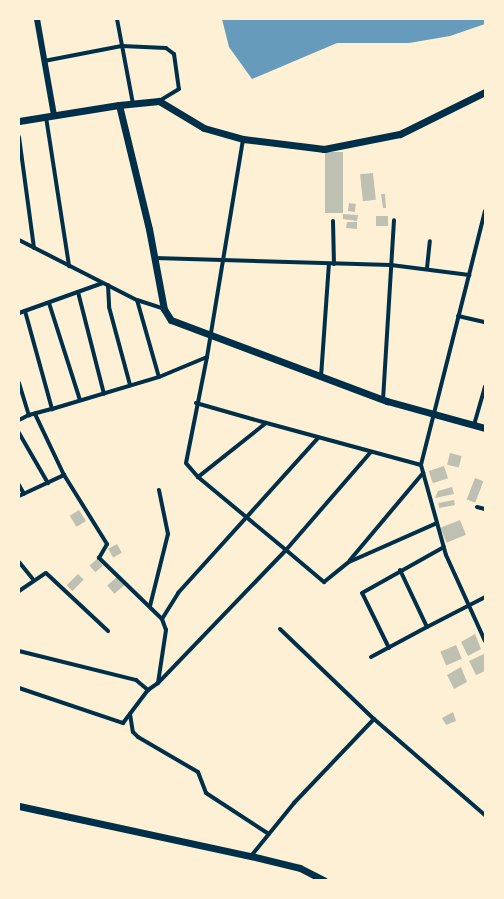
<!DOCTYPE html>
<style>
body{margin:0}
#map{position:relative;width:504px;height:899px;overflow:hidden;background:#fdf0d5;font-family:Inter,sans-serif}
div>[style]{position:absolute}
.water>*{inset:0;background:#669bbc}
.building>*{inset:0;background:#bec0b2;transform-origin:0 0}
.minor>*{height:4px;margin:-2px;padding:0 2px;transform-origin:2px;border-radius:2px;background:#003049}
.tertiary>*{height:6px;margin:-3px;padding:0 3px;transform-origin:3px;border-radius:3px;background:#003049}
.secondary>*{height:7px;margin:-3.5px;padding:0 3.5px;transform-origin:3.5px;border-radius:3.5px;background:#003049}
span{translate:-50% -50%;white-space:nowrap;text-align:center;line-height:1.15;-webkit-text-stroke:4px #fdf0d5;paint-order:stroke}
.frame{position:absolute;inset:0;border:20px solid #fdf0d5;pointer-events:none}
</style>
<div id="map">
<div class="water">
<i style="clip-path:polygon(222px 19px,485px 19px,485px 24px,450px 36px,409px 43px,337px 43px,252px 79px,229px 47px)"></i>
</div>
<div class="building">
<i style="left:325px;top:152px;width:18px;height:61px"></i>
<i style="left:373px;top:173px;width:27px;height:13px;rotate:84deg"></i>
<i style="clip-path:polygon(381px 194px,385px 194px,386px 208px,383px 208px)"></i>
<i style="left:349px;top:203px;width:7px;height:8px;rotate:8deg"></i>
<i style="clip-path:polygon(343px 214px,358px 215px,357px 221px,343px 219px)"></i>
<i style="left:376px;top:216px;width:12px;height:10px"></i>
<i style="clip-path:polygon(347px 222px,357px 222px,357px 229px,346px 228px)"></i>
<i style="left:450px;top:453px;width:12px;height:12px;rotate:14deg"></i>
<i style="left:444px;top:466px;width:13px;height:16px;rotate:72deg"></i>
<i style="left:475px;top:478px;width:9px;height:23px;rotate:21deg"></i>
<i style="clip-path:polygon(452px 487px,454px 494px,435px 498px,438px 491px)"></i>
<i style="left:454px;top:500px;width:5px;height:16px;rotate:79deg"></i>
<i style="left:79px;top:510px;width:13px;height:11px;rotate:58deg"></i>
<i style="left:460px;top:520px;width:16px;height:21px;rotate:68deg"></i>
<i style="left:117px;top:544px;width:10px;height:10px;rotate:61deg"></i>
<i style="left:97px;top:559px;width:9px;height:10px;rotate:49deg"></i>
<i style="left:78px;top:574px;width:8px;height:16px;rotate:45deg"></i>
<i style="left:117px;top:577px;width:11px;height:13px;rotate:49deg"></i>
<i style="clip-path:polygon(475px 634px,481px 649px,468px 656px,461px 642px)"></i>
<i style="left:456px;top:645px;width:15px;height:17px;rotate:67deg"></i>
<i style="clip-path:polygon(484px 654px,485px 671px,476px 675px,469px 661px)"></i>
<i style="clip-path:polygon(461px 667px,467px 682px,454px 689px,447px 675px)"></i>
<i style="clip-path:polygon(453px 712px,456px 721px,446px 725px,442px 718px)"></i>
</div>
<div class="minor">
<i style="left:117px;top:19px;width:86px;rotate:79.3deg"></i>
<i style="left:44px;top:61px;width:79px;rotate:-10.9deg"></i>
<i style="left:122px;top:46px;width:44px;rotate:2.6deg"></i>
<i style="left:166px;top:48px;width:10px;rotate:37deg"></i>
<i style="left:174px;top:54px;width:35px;rotate:82deg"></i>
<i style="left:179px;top:89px;width:23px;rotate:149deg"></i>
<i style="left:46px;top:117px;width:151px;rotate:81.2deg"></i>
<i style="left:19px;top:137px;width:112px;rotate:82.3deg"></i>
<i style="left:333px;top:221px;width:43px;rotate:88.7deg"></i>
<i style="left:19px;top:240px;width:132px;rotate:27deg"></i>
<i style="left:137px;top:300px;width:28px;rotate:18deg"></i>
<i style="left:155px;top:258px;width:236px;rotate:1.7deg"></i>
<i style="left:391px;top:265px;width:79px;rotate:7.3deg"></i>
<i style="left:469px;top:275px;width:196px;rotate:104.2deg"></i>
<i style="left:421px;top:465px;width:161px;rotate:-164.8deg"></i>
<i style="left:266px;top:423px;width:87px;rotate:141.5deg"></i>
<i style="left:198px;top:477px;width:114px;rotate:39.7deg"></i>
<i style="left:286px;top:550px;width:185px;rotate:133.9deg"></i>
<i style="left:427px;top:268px;width:27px;rotate:-84deg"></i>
<i style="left:469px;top:275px;width:66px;rotate:-76deg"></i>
<i style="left:108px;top:285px;width:22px;rotate:87deg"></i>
<i style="left:109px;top:307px;width:81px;rotate:74.9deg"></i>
<i style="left:78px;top:292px;width:105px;rotate:75.7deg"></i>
<i style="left:137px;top:300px;width:80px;rotate:74.1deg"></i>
<i style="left:49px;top:303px;width:102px;rotate:72.3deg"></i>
<i style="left:25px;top:311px;width:102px;rotate:74.6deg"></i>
<i style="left:52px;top:409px;width:112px;rotate:-16.7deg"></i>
<i style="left:159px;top:377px;width:52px;rotate:-22.6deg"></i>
<i style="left:207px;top:357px;width:221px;rotate:-80.6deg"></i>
<i style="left:19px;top:313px;width:89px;rotate:-19.7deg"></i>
<i style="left:458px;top:316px;width:28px;rotate:13deg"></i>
<i style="left:321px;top:377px;width:113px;rotate:-86deg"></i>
<i style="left:19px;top:383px;width:34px;rotate:73deg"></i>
<i style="left:29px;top:415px;width:24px;rotate:-15deg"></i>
<i style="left:383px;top:400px;width:180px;rotate:-86.5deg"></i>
<i style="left:196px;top:403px;width:73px;rotate:15.9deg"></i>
<i style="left:19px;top:420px;width:11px;rotate:-27deg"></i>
<i style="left:474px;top:425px;width:40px;rotate:-74deg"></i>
<i style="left:19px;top:433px;width:58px;rotate:59.9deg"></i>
<i style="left:370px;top:453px;width:128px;rotate:130.9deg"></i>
<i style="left:286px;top:550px;width:50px;rotate:40.1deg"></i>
<i style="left:324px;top:582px;width:32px;rotate:-39deg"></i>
<i style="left:349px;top:562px;width:96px;rotate:-23.9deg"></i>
<i style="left:421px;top:465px;width:93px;rotate:74.5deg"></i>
<i style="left:446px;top:555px;width:94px;rotate:65.6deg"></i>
<i style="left:198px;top:477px;width:18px;rotate:-131deg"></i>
<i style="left:186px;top:463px;width:108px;rotate:-78.8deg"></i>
<i style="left:19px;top:485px;width:10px;rotate:61deg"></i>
<i style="left:19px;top:496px;width:50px;rotate:-25deg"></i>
<i style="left:64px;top:475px;width:68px;rotate:-115.4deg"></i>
<i style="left:477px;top:507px;width:8px;rotate:14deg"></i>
<i style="left:350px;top:560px;width:114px;rotate:-50deg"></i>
<i style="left:19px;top:562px;width:22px;rotate:51deg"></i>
<i style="left:400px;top:570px;width:63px;rotate:64.7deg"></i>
<i style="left:427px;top:627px;width:65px;rotate:-27.3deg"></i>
<i style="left:19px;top:591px;width:32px;rotate:-34deg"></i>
<i style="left:46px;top:573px;width:85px;rotate:43.1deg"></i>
<i style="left:150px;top:606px;width:74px;rotate:-76deg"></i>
<i style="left:168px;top:534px;width:45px;rotate:-101.6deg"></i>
<i style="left:162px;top:619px;width:31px;rotate:-58deg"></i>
<i style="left:178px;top:593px;width:209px;rotate:-47.9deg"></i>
<i style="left:280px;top:629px;width:130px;rotate:43.8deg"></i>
<i style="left:374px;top:719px;width:147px;rotate:40.9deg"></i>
<i style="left:389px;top:648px;width:61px;rotate:-116.1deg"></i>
<i style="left:362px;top:593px;width:94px;rotate:-29.3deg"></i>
<i style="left:19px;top:651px;width:121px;rotate:13.9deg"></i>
<i style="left:136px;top:680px;width:16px;rotate:40deg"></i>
<i style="left:371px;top:657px;width:64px;rotate:-28.2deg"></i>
<i style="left:19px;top:688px;width:110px;rotate:18.6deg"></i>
<i style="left:123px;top:723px;width:41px;rotate:-52.9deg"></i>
<i style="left:148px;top:690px;width:12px;rotate:-35deg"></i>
<i style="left:158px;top:683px;width:54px;rotate:-81.4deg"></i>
<i style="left:166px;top:630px;width:12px;rotate:-110deg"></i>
<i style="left:162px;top:619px;width:88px;rotate:-135.9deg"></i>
<i style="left:99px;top:558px;width:16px;rotate:-60deg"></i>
<i style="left:107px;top:544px;width:81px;rotate:-121.9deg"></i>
<i style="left:130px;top:714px;width:18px;rotate:81deg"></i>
<i style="left:133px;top:732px;width:7px;rotate:45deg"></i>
<i style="left:138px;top:737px;width:69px;rotate:30.3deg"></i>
<i style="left:198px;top:772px;width:22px;rotate:69deg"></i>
<i style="left:206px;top:793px;width:75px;rotate:33.1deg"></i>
<i style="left:251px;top:856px;width:68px;rotate:-50.9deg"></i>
<i style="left:294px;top:803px;width:116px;rotate:-46.4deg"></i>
</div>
<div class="tertiary">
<i style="left:37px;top:19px;width:97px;rotate:80deg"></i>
</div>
<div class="secondary">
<i style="left:119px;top:105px;width:40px;rotate:-5.7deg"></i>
<i style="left:159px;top:101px;width:52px;rotate:31deg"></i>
<i style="left:204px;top:128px;width:41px;rotate:15.8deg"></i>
<i style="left:243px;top:139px;width:82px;rotate:7deg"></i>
<i style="left:324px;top:149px;width:77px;rotate:-11.2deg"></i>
<i style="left:400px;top:134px;width:95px;rotate:-26.3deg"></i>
<i style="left:19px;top:121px;width:101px;rotate:-9.1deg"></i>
<i style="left:119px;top:105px;width:128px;rotate:76.4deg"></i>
<i style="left:149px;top:229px;width:81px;rotate:79.4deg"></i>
<i style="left:164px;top:309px;width:13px;rotate:58deg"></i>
<i style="left:171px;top:320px;width:231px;rotate:20.6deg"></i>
<i style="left:387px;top:401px;width:102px;rotate:15.4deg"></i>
<i style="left:19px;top:806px;width:237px;rotate:12.2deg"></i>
<i style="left:251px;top:856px;width:50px;rotate:13.8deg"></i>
<i style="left:300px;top:868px;width:27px;rotate:27deg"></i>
</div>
<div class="frame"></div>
</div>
